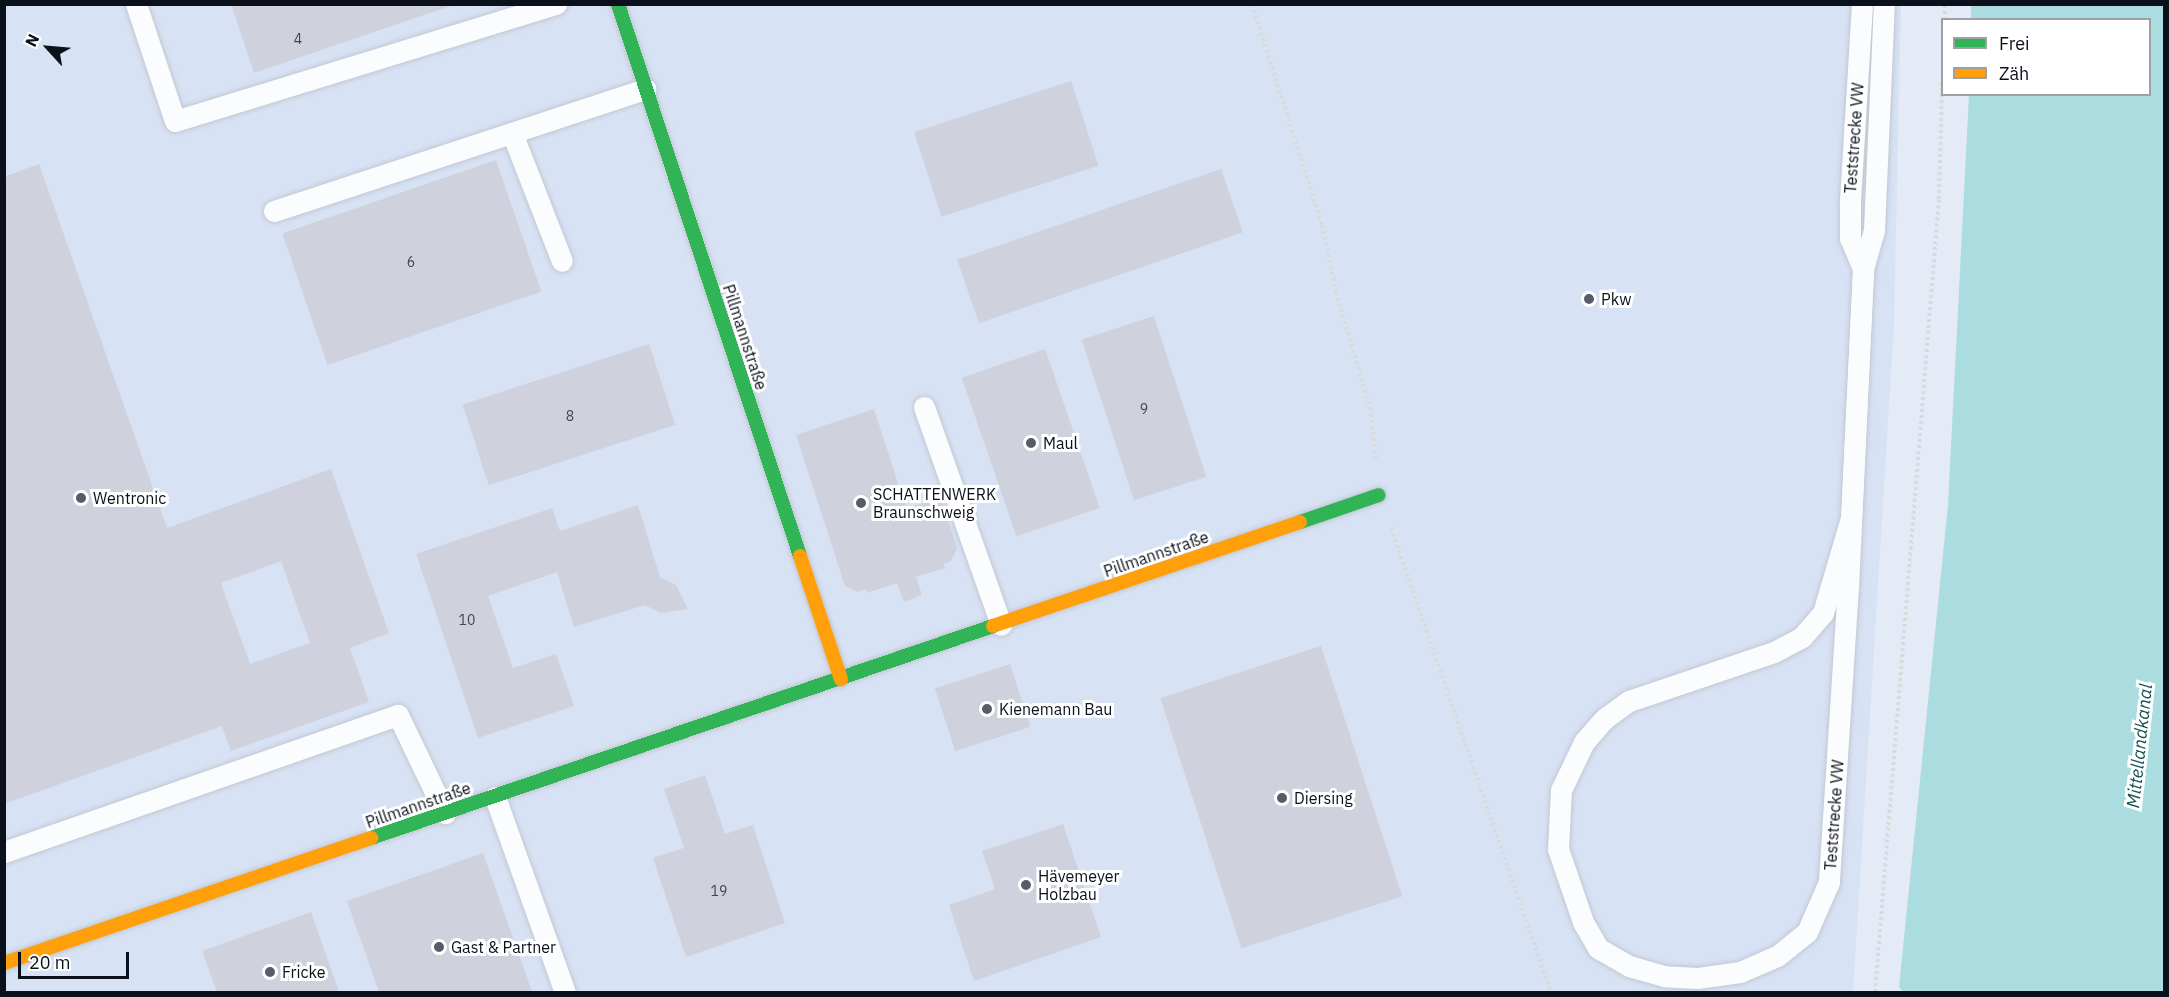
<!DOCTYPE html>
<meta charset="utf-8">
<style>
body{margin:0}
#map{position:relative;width:2169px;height:997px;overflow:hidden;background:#e4ebf6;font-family:"IBM Plex Sans",sans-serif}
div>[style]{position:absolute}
.built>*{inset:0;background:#d7e2f4}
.water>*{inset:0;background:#abdcdf}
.building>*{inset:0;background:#cfd1dc;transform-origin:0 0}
.path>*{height:4px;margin-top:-2px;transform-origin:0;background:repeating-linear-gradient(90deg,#d8dbde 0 3px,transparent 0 6px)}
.roads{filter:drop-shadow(0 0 2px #c2c8d3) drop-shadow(0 0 2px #c2c8d3)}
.lane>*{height:21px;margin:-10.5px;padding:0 10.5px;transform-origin:10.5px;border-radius:10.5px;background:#fbfcfe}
.fast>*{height:14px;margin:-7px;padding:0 7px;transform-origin:7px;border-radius:7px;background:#30b455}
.slow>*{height:14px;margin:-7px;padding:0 7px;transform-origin:7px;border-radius:7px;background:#ff9f0a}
.dots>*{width:16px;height:16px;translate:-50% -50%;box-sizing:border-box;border:3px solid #fff;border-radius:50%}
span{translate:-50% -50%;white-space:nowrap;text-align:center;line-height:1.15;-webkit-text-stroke:6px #fff;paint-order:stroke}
.number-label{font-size:14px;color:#404550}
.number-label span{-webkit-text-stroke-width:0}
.street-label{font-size:16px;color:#0a111b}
.poi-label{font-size:16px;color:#0a111b}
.left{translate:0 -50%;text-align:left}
.water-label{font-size:18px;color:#165151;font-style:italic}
.frame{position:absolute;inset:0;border:6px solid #0a111b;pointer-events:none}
.legend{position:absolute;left:1941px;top:18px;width:210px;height:78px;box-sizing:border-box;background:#fff;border:2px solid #9da0a4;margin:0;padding:8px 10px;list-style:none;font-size:18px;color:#0a111b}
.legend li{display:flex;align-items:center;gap:12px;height:30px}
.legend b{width:30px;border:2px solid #9da0a4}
.north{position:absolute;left:18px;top:18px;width:60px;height:60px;-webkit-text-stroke:4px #fff;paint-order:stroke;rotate:296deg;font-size:16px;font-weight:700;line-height:24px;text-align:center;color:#0a111b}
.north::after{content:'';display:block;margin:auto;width:21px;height:27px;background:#0a111b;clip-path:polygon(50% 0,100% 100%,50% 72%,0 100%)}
.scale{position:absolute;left:18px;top:952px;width:111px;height:27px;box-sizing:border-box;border:3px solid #0a111b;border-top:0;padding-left:8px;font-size:18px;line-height:21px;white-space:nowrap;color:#0a111b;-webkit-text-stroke:4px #fff;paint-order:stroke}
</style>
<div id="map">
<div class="built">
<i style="clip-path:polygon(5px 5px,1901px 5px,1894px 324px,1853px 992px,5px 992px)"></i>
</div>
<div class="water">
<i style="clip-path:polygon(1971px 5px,2164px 5px,2164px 992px,1904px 992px,1899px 987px,1948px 505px,1969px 95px,2150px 94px,2150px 20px,1971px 19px)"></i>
</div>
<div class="building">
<i style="clip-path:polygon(231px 4px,453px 4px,453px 5px,254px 73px)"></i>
<i style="left:1071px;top:81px;width:89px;height:165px;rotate:72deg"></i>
<i style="left:496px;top:160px;width:139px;height:226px;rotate:71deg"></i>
<i style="clip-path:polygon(evenodd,39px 164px,167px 528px,331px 469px,389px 633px,350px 648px,369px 702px,231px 751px,222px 726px,4px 804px,4px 177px,39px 164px,281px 561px,310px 643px,250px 664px,221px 583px,281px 561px)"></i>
<i style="left:1221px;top:169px;width:67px;height:279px;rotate:71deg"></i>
<i style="left:1154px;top:316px;width:169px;height:76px;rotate:72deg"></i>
<i style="left:649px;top:344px;width:85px;height:196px;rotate:72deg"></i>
<i style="left:1045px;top:349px;width:168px;height:88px;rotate:71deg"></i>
<i style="clip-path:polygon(874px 409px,906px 508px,941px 498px,957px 549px,951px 561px,943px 564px,945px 568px,916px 577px,922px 595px,904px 602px,897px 583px,867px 593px,866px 589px,858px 592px,845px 586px,796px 435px)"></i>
<i style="clip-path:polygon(638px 505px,660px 577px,676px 585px,688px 609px,661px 613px,645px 605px,574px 627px,557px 572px,488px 596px,513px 668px,556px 654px,574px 706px,478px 738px,416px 554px,552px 508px,560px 531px)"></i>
<i style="left:1321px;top:646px;width:263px;height:169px;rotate:72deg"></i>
<i style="left:1010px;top:664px;width:66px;height:79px;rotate:72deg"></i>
<i style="clip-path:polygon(705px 775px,725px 834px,753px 825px,785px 923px,686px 957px,653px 858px,684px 848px,664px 789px)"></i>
<i style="clip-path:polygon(1063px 824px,1101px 937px,974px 981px,949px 905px,995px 889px,982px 851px)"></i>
<i style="clip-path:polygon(483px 853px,532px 992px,379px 992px,347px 901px)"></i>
<i style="clip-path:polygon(311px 912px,339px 992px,217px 992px,202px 951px)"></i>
</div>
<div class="path">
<i style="left:1252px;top:4px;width:232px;rotate:72.4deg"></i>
<i style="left:1322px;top:225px;width:68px;rotate:78.2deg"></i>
<i style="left:1336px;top:292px;width:121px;rotate:73.7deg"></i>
<i style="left:1370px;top:408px;width:52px;rotate:83.4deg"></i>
<i style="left:1945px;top:20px;width:16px;rotate:-90deg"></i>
<i style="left:1391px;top:528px;width:491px;rotate:71deg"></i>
<i style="left:1875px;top:992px;width:796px;rotate:-85.39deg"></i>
<i style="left:1939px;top:199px;width:117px;rotate:-88.5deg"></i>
</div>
<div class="roads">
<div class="lane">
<i style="left:136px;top:4px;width:123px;rotate:71.6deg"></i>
<i style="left:175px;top:121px;width:399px;rotate:-17.1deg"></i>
<i style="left:1862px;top:4px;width:199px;rotate:93.5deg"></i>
<i style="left:1850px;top:203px;width:35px;rotate:90deg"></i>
<i style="left:1850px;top:238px;width:34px;rotate:67deg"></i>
<i style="left:1863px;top:269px;width:317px;rotate:92.7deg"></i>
<i style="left:1848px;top:586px;width:297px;rotate:93.7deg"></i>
<i style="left:1829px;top:882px;width:55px;rotate:113.7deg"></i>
<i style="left:1807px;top:932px;width:38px;rotate:141deg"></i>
<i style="left:1777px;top:956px;width:40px;rotate:156.6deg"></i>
<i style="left:1740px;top:972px;width:42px;rotate:171.9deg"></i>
<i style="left:1698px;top:978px;width:34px;rotate:-177deg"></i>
<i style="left:1664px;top:976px;width:36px;rotate:-164deg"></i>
<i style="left:1629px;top:966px;width:36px;rotate:-150deg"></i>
<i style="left:1598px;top:948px;width:30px;rotate:-120deg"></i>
<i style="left:1583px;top:922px;width:77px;rotate:-108.9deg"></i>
<i style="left:1558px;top:849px;width:59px;rotate:-87.1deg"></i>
<i style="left:1561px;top:790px;width:53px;rotate:-64.4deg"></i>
<i style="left:1584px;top:742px;width:30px;rotate:-49deg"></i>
<i style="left:1604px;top:719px;width:31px;rotate:-36deg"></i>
<i style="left:1629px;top:701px;width:153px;rotate:-18.7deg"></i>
<i style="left:1774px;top:652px;width:32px;rotate:-28deg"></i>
<i style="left:1802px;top:637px;width:32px;rotate:-49deg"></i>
<i style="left:1823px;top:613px;width:99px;rotate:-73.6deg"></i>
<i style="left:1851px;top:518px;width:249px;rotate:-87.2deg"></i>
<i style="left:1863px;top:269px;width:41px;rotate:-74.2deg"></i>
<i style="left:1874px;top:230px;width:226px;rotate:-87.5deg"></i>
<i style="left:512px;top:133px;width:137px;rotate:68.7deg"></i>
<i style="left:274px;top:211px;width:391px;rotate:-18.2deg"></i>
<i style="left:924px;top:407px;width:231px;rotate:70.5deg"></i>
<i style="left:495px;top:797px;width:207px;rotate:70.3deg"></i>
<i style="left:4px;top:852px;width:417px;rotate:-19.2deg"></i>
<i style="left:398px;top:715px;width:109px;rotate:64.4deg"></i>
</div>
<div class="fast">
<i style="left:618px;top:4px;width:581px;rotate:71.75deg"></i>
<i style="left:1300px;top:522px;width:83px;rotate:-18.9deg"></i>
<i style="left:371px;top:838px;width:657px;rotate:-18.82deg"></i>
</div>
<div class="slow">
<i style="left:800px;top:556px;width:130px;rotate:71.6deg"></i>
<i style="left:993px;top:626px;width:324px;rotate:-18.7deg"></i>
<i style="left:4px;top:963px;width:388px;rotate:-18.8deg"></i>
</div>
</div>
<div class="dots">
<i style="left:1589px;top:299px;background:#565d68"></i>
<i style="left:1031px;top:443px;background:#565d68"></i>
<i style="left:81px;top:498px;background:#565d68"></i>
<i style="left:861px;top:503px;background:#565d68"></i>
<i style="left:987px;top:709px;background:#565d68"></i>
<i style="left:1282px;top:798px;background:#565d68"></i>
<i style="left:1026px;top:885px;background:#565d68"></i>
<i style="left:439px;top:947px;background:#565d68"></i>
<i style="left:270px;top:972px;background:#565d68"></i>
</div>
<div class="number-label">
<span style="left:298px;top:39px">4</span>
<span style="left:411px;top:262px">6</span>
<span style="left:1144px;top:409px">9</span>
<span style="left:570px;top:416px">8</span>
<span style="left:467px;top:620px">10</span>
<span style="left:719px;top:891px">19</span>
</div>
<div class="street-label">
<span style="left:1854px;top:138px;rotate:-86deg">Teststrecke VW</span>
<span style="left:745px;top:337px;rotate:72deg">Pillmannstraße</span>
<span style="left:1156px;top:554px;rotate:-19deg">Pillmannstraße</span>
<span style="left:418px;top:805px;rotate:-19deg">Pillmannstraße</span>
<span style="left:1834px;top:815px;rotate:-86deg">Teststrecke VW</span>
</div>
<div class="poi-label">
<span class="left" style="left:1601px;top:299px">Pkw</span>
<span class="left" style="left:1043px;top:443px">Maul</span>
<span class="left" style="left:873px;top:503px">SCHATTENWERK<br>Braunschweig</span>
<span class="left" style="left:93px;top:498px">Wentronic</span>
<span class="left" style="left:999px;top:709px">Kienemann Bau</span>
<span class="left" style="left:1294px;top:798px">Diersing</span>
<span class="left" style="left:1038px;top:885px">Hävemeyer<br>Holzbau</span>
<span class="left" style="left:451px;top:947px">Gast &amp; Partner</span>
<span class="left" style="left:282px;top:972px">Fricke</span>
</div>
<div class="water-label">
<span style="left:2140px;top:746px;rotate:-84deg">Mittellandkanal</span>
</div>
<div class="frame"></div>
<ul class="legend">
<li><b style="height:8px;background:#30b455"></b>Frei</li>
<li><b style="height:8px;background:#ff9f0a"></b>Zäh</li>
</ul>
<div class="north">N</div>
<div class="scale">20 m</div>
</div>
